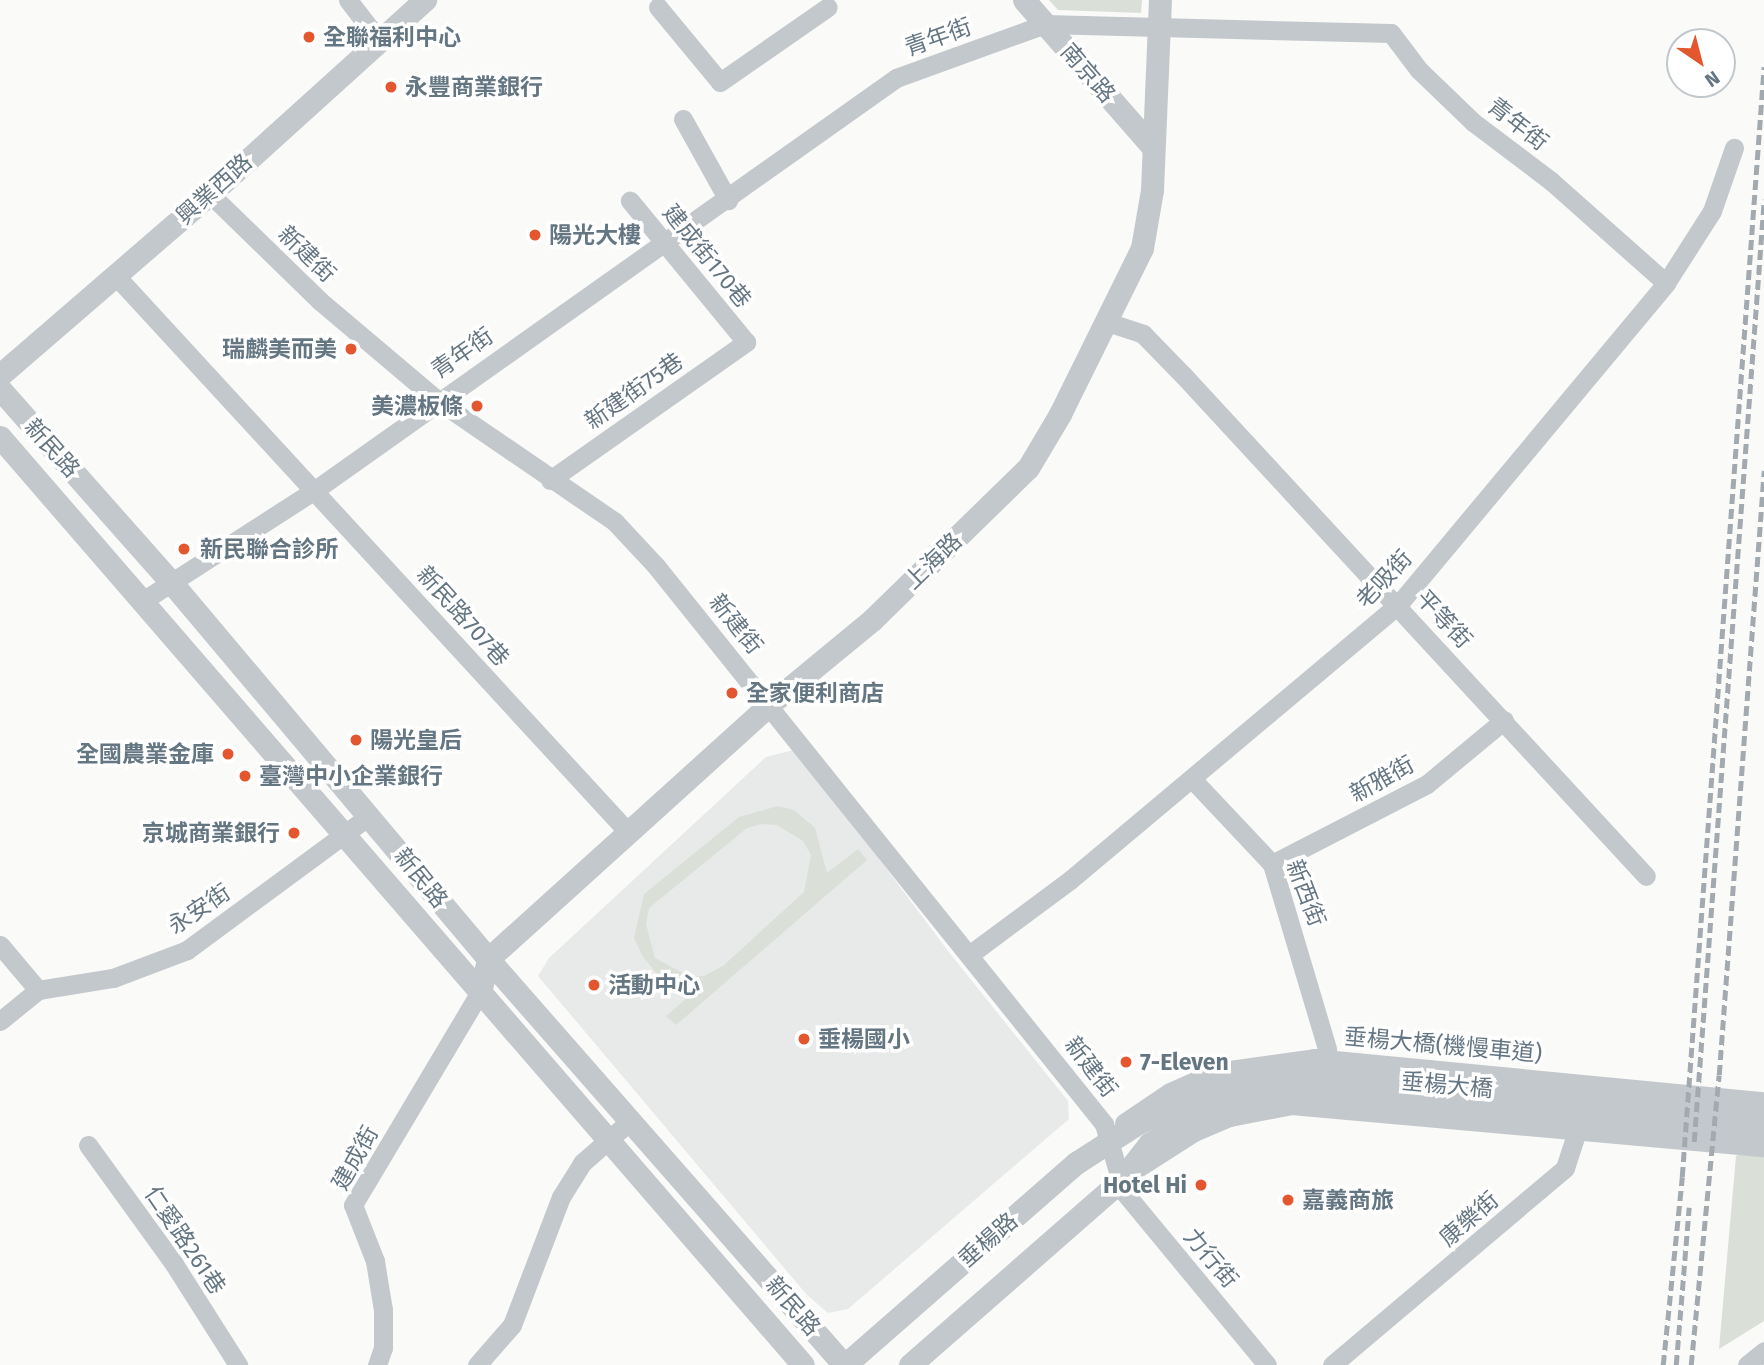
<!DOCTYPE html>
<meta charset="utf-8">
<style>
body{margin:0}
#map{position:relative;width:1764px;height:1365px;overflow:hidden;background:#fafaf8;font-family:"Fira Sans","Noto Sans TC",sans-serif}
div>[style]{position:absolute}
.built>*{inset:0;background:#e8e9e9}
.green>*{inset:0;background:#dadfd7}
.minor>*{height:19px;margin:-9.5px;padding:0 9.5px;transform-origin:9.5px;border-radius:9.5px;background:#c3c8cc}
.tertiary>*{height:23px;margin:-11.5px;padding:0 11.5px;transform-origin:11.5px;border-radius:11.5px;background:#c3c8cc}
.rail>*{height:4.5px;margin-top:-2.25px;transform-origin:0;background:repeating-linear-gradient(90deg,#a2aab0 0 10px,transparent 0 15px)}
.dots>*{width:19px;height:19px;translate:-50% -50%;box-sizing:border-box;border:4px solid #fff;border-radius:50%}
span{translate:-50% -50%;white-space:nowrap;text-align:center;line-height:1.15;-webkit-text-stroke:7px #fff;paint-order:stroke}
.poi-label{font-size:23px;color:#657683;font-weight:700}
.left{translate:0 -50%;text-align:left}
.right{translate:-100% -50%;text-align:right}
.street-label{font-size:23px;color:#657683}
.north{position:absolute;left:1666px;top:28px;width:70px;height:70px;box-sizing:border-box;background:#fff;border:2px solid #c1c8cd;border-radius:50%;rotate:145deg;font-size:19px;font-weight:700;line-height:28px;text-align:center;color:#657683}
.north::after{content:'';display:block;margin:auto;width:24px;height:32px;background:#e4572e;clip-path:polygon(50% 0,100% 100%,50% 72%,0 100%)}
</style>
<div id="map">
<div class="built">
<i style="clip-path:polygon(797px 749px,948px 951px,1068px 1101px,1069px 1119px,848px 1309px,828px 1313px,807px 1295px,538px 976px,549px 958px,766px 757px)"></i>
</div>
<div class="green">
<i style="clip-path:polygon(1049px 0,1142px 0,1141px 13px,1058px 10px)"></i>
<i style="clip-path:polygon(evenodd,778px 806px,794px 810px,815px 828px,827px 873px,858px 849px,867px 860px,676px 1025px,666px 1016px,694px 992px,665px 983px,643px 957px,634px 938px,644px 894px,739px 817px,778px 806px,761px 824px,777px 825px,803px 841px,811px 855px,804px 892px,723px 966px,704px 976px,688px 976px,655px 958px,646px 924px,649px 908px,747px 828px,761px 824px)"></i>
<i style="clip-path:polygon(1764px 1142px,1764px 1321px,1719px 1349px,1736px 1156px)"></i>
</div>
<div class="minor">
<i style="left:348px;top:0;width:49px;rotate:52.4deg"></i>
<i style="left:658px;top:7px;width:97px;rotate:50.4deg"></i>
<i style="left:720px;top:82px;width:131px;rotate:-34.8deg"></i>
<i style="left:683px;top:119px;width:93px;rotate:60.9deg"></i>
<i style="left:210px;top:194px;width:153px;rotate:44.2deg"></i>
<i style="left:320px;top:301px;width:153px;rotate:40.2deg"></i>
<i style="left:437px;top:400px;width:216px;rotate:34.4deg"></i>
<i style="left:615px;top:522px;width:60px;rotate:47deg"></i>
<i style="left:656px;top:566px;width:716px;rotate:51.24deg"></i>
<i style="left:1104px;top:1124px;width:71px;rotate:73.6deg"></i>
<i style="left:1124px;top:1192px;width:224px;rotate:50.4deg"></i>
<i style="left:116px;top:276px;width:756px;rotate:47.36deg"></i>
<i style="left:1107px;top:322px;width:38px;rotate:18deg"></i>
<i style="left:1143px;top:334px;width:57px;rotate:45.7deg"></i>
<i style="left:1183px;top:375px;width:682px;rotate:47.26deg"></i>
<i style="left:550px;top:480px;width:240px;rotate:-35.1deg"></i>
<i style="left:746px;top:342px;width:183px;rotate:-129.4deg"></i>
<i style="left:141px;top:602px;width:207px;rotate:-32.8deg"></i>
<i style="left:315px;top:490px;width:712px;rotate:-35.34deg"></i>
<i style="left:896px;top:78px;width:158px;rotate:-19.9deg"></i>
<i style="left:1045px;top:24px;width:346px;rotate:1.5deg"></i>
<i style="left:1391px;top:33px;width:46px;rotate:52.9deg"></i>
<i style="left:1419px;top:70px;width:75px;rotate:43.9deg"></i>
<i style="left:1473px;top:122px;width:98px;rotate:37.1deg"></i>
<i style="left:1551px;top:181px;width:154px;rotate:41.6deg"></i>
<i style="left:1192px;top:779px;width:117px;rotate:46.7deg"></i>
<i style="left:1272px;top:864px;width:193px;rotate:73.4deg"></i>
<i style="left:1272px;top:864px;width:174px;rotate:-27.3deg"></i>
<i style="left:1427px;top:784px;width:100px;rotate:-39.7deg"></i>
<i style="left:0;top:945px;width:59px;rotate:49.8deg"></i>
<i style="left:969px;top:955px;width:126px;rotate:-36.6deg"></i>
<i style="left:1070px;top:880px;width:428px;rotate:-40deg"></i>
<i style="left:1398px;top:605px;width:419px;rotate:-50.2deg"></i>
<i style="left:1666px;top:283px;width:85px;rotate:-57.4deg"></i>
<i style="left:1712px;top:211px;width:67px;rotate:-70.8deg"></i>
<i style="left:0;top:1021px;width:49px;rotate:-39.2deg"></i>
<i style="left:38px;top:990px;width:76px;rotate:-9.1deg"></i>
<i style="left:113px;top:978px;width:79px;rotate:-20.7deg"></i>
<i style="left:187px;top:950px;width:227px;rotate:-36.4deg"></i>
<i style="left:1124px;top:1123px;width:55px;rotate:-34deg"></i>
<i style="left:1170px;top:1092px;width:49px;rotate:-24deg"></i>
<i style="left:1215px;top:1072px;width:100px;rotate:-8deg"></i>
<i style="left:1314px;top:1058px;width:452px;rotate:5.5deg"></i>
<i style="left:88px;top:1145px;width:147px;rotate:54.1deg"></i>
<i style="left:174px;top:1264px;width:120px;rotate:57.6deg"></i>
<i style="left:1133px;top:1171px;width:72px;rotate:-32.6deg"></i>
<i style="left:1194px;top:1132px;width:39px;rotate:-23deg"></i>
<i style="left:1230px;top:1117px;width:62px;rotate:-11.1deg"></i>
<i style="left:1291px;top:1105px;width:475px;rotate:5.1deg"></i>
<i style="left:377px;top:1365px;width:18px;rotate:-71deg"></i>
<i style="left:383px;top:1348px;width:38px;rotate:-90deg"></i>
<i style="left:383px;top:1310px;width:50px;rotate:-99.3deg"></i>
<i style="left:375px;top:1261px;width:60px;rotate:-111.4deg"></i>
<i style="left:353px;top:1205px;width:248px;rotate:-59.2deg"></i>
<i style="left:477px;top:1365px;width:53px;rotate:-48.8deg"></i>
<i style="left:512px;top:1325px;width:137px;rotate:-69.1deg"></i>
<i style="left:561px;top:1197px;width:40px;rotate:-58deg"></i>
<i style="left:582px;top:1163px;width:64px;rotate:-41.2deg"></i>
<i style="left:1332px;top:1365px;width:305px;rotate:-40.2deg"></i>
<i style="left:1565px;top:1168px;width:52px;rotate:-71.9deg"></i>
<i style="left:1747px;top:1365px;width:22px;rotate:-39deg"></i>
</div>
<div class="tertiary">
<i style="left:1024px;top:0;width:194px;rotate:48.8deg"></i>
<i style="left:0;top:375px;width:277px;rotate:-40.8deg"></i>
<i style="left:210px;top:194px;width:290px;rotate:-42.1deg"></i>
<i style="left:0;top:389px;width:258px;rotate:48.5deg"></i>
<i style="left:171px;top:582px;width:493px;rotate:49.9deg"></i>
<i style="left:488px;top:959px;width:540px;rotate:48.75deg"></i>
<i style="left:0;top:437px;width:1227px;rotate:49.13deg"></i>
<i style="left:480px;top:992px;width:34px;rotate:-76deg"></i>
<i style="left:488px;top:959px;width:380px;rotate:-42.1deg"></i>
<i style="left:770px;top:704px;width:134px;rotate:-39.5deg"></i>
<i style="left:873px;top:619px;width:216px;rotate:-44.3deg"></i>
<i style="left:1028px;top:468px;width:63px;rotate:-59.3deg"></i>
<i style="left:1060px;top:414px;width:185px;rotate:-63.7deg"></i>
<i style="left:1142px;top:248px;width:59px;rotate:-80.2deg"></i>
<i style="left:1152px;top:190px;width:190px;rotate:-87.6deg"></i>
<i style="left:845px;top:1365px;width:307px;rotate:-41.2deg"></i>
<i style="left:1076px;top:1163px;width:74px;rotate:-32.8deg"></i>
<i style="left:1138px;top:1123px;width:94px;rotate:-24.4deg"></i>
<i style="left:1224px;top:1084px;width:76px;rotate:-7.6deg"></i>
<i style="left:1299px;top:1074px;width:142px;rotate:3.2deg"></i>
<i style="left:1441px;top:1082px;width:231px;rotate:7.2deg"></i>
<i style="left:1670px;top:1111px;width:94px;rotate:3deg"></i>
<i style="left:910px;top:1365px;width:281px;rotate:-41.2deg"></i>
<i style="left:1121px;top:1180px;width:46px;rotate:-52.1deg"></i>
<i style="left:1149px;top:1144px;width:56px;rotate:-29.7deg"></i>
<i style="left:1198px;top:1116px;width:45px;rotate:-20.9deg"></i>
<i style="left:1240px;top:1100px;width:38px;rotate:-9deg"></i>
<i style="left:1278px;top:1094px;width:111px;rotate:1deg"></i>
<i style="left:1389px;top:1096px;width:377px;rotate:6.1deg"></i>
</div>
<div class="rail">
<i style="left:1694px;top:1142px;width:945px;rotate:-85.75deg"></i>
<i style="left:1663px;top:1365px;width:189px;rotate:-84.2deg"></i>
<i style="left:1682px;top:1177px;width:1113px;rotate:-85.78deg"></i>
<i style="left:1676px;top:1365px;width:158px;rotate:-85.3deg"></i>
<i style="left:1691px;top:1365px;width:291px;rotate:-84.5deg"></i>
<i style="left:1719px;top:1075px;width:606px;rotate:-85.74deg"></i>
</div>
<div class="dots">
<i style="left:309px;top:37px;background:#e4572e"></i>
<i style="left:391px;top:87px;background:#e4572e"></i>
<i style="left:535px;top:235px;background:#e4572e"></i>
<i style="left:351px;top:349px;background:#e4572e"></i>
<i style="left:477px;top:406px;background:#e4572e"></i>
<i style="left:184px;top:549px;background:#e4572e"></i>
<i style="left:732px;top:693px;background:#e4572e"></i>
<i style="left:356px;top:740px;background:#e4572e"></i>
<i style="left:228px;top:754px;background:#e4572e"></i>
<i style="left:245px;top:776px;background:#e4572e"></i>
<i style="left:294px;top:833px;background:#e4572e"></i>
<i style="left:594px;top:985px;background:#e4572e"></i>
<i style="left:804px;top:1039px;background:#e4572e"></i>
<i style="left:1126px;top:1062px;background:#e4572e"></i>
<i style="left:1201px;top:1185px;background:#e4572e"></i>
<i style="left:1288px;top:1200px;background:#e4572e"></i>
</div>
<div class="poi-label">
<span class="left" style="left:323px;top:37px">全聯福利中心</span>
<span class="left" style="left:405px;top:87px">永豐商業銀行</span>
<span class="left" style="left:549px;top:235px">陽光大樓</span>
<span class="right" style="left:337px;top:349px">瑞麟美而美</span>
<span class="right" style="left:463px;top:406px">美濃板條</span>
<span class="left" style="left:200px;top:549px">新民聯合診所</span>
<span class="left" style="left:746px;top:693px">全家便利商店</span>
<span class="left" style="left:370px;top:740px">陽光皇后</span>
<span class="right" style="left:214px;top:754px">全國農業金庫</span>
<span class="left" style="left:259px;top:776px">臺灣中小企業銀行</span>
<span class="right" style="left:280px;top:833px">京城商業銀行</span>
<span class="left" style="left:608px;top:985px">活動中心</span>
<span class="left" style="left:818px;top:1039px">垂楊國小</span>
<span class="left" style="left:1140px;top:1062px">7-Eleven</span>
<span class="right" style="left:1187px;top:1185px">Hotel Hi</span>
<span class="left" style="left:1302px;top:1200px">嘉義商旅</span>
</div>
<div class="street-label">
<span style="left:938px;top:37px;rotate:-20deg">青年街</span>
<span style="left:1088px;top:73px;rotate:49deg">南京路</span>
<span style="left:1518px;top:124px;rotate:38deg">青年街</span>
<span style="left:214px;top:189px;rotate:-42deg">興業西路</span>
<span style="left:307px;top:254px;rotate:44deg">新建街</span>
<span style="left:707px;top:256px;rotate:51deg">建成街170巷</span>
<span style="left:462px;top:353px;rotate:-35deg">青年街</span>
<span style="left:634px;top:391px;rotate:-35deg">新建街75巷</span>
<span style="left:52px;top:448px;rotate:48deg">新民路</span>
<span style="left:933px;top:561px;rotate:-44deg">上海路</span>
<span style="left:1384px;top:579px;rotate:-47deg">老吸街</span>
<span style="left:463px;top:616px;rotate:48deg">新民路707巷</span>
<span style="left:1444px;top:619px;rotate:47deg">平等街</span>
<span style="left:736px;top:624px;rotate:51deg">新建街</span>
<span style="left:1382px;top:779px;rotate:-29deg">新雅街</span>
<span style="left:421px;top:878px;rotate:51deg">新民路</span>
<span style="left:1306px;top:893px;rotate:69deg">新西街</span>
<span style="left:199px;top:909px;rotate:-34deg">永安街</span>
<span style="left:1443px;top:1045px;rotate:5deg">垂楊大橋(機慢車道)</span>
<span style="left:1091px;top:1067px;rotate:52deg">新建街</span>
<span style="left:1447px;top:1085px;rotate:5deg">垂楊大橋</span>
<span style="left:355px;top:1158px;rotate:-61deg">建成街</span>
<span style="left:1469px;top:1219px;rotate:-41deg">康樂街</span>
<span style="left:185px;top:1240px;rotate:56deg">仁愛路261巷</span>
<span style="left:988px;top:1240px;rotate:-41deg">垂楊路</span>
<span style="left:1211px;top:1258px;rotate:50deg">力行街</span>
<span style="left:793px;top:1306px;rotate:49deg">新民路</span>
</div>
<div class="north">N</div>
</div>
